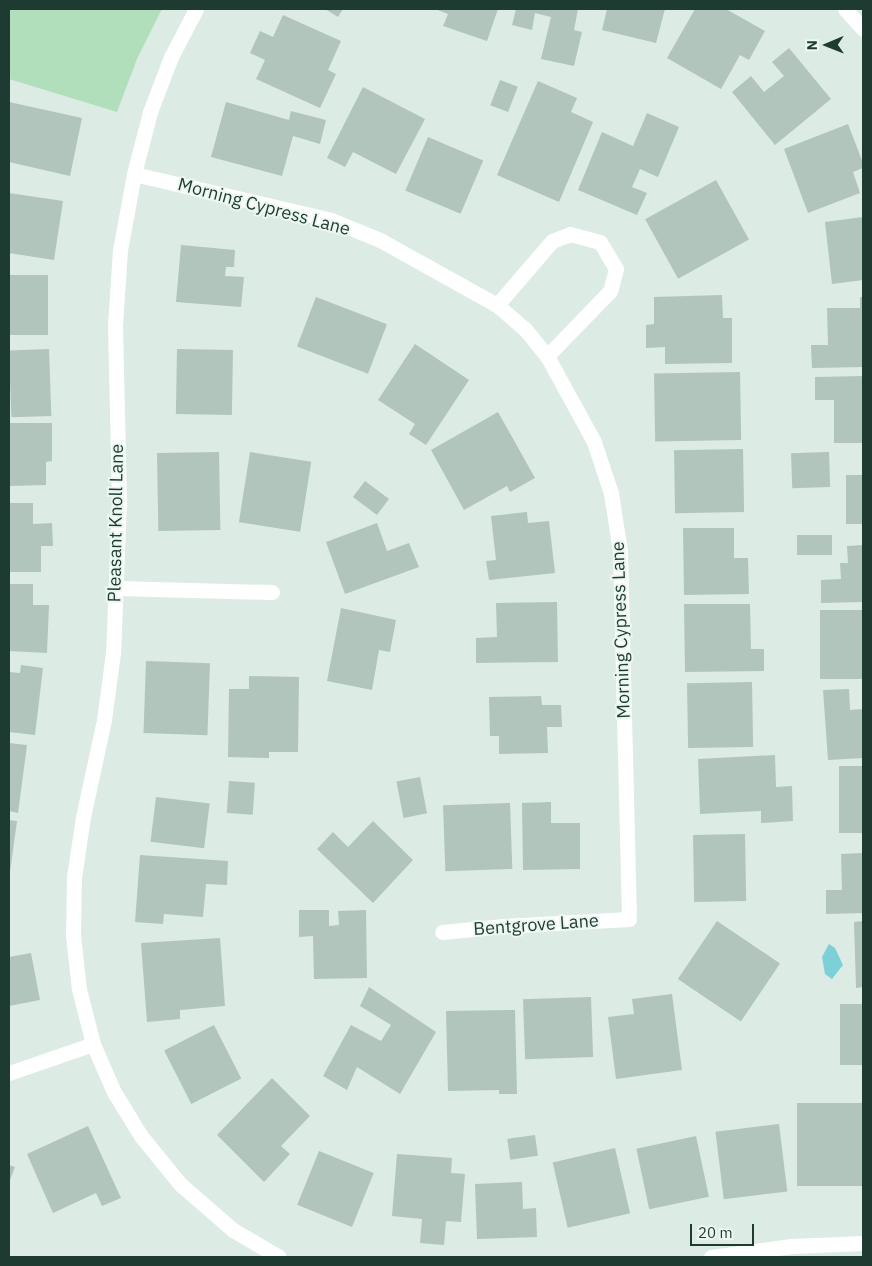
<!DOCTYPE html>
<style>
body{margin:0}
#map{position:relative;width:872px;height:1266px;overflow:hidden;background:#dcebe3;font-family:"IBM Plex Sans",sans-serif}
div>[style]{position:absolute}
.green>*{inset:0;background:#b2dfbb}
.water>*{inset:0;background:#7dd0d7}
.building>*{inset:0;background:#b1c5bc;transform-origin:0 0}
.street>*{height:15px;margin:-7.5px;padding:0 7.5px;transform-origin:7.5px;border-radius:7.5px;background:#fff}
span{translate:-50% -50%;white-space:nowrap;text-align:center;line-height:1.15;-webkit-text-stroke:4px #edf7f1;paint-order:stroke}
.street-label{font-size:18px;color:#1d3b31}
.frame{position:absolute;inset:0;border:10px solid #1d3b31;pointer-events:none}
.north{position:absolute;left:802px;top:20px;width:50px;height:50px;-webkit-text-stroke:4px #edf7f1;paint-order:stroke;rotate:269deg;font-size:14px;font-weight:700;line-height:20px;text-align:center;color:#1d3b31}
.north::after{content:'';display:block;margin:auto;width:18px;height:22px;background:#1d3b31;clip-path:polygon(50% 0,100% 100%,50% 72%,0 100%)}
.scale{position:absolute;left:690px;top:1224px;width:64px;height:22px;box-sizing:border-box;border:2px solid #1d3b31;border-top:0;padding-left:6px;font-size:15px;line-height:18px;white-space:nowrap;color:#1d3b31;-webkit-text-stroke:4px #edf7f1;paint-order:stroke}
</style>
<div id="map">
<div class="green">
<i style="clip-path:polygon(9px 9px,162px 9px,137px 59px,117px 112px,9px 79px)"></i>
</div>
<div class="water">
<i style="clip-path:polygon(829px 944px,835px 948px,843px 965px,832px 979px,825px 974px,822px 957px)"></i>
</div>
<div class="building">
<i style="clip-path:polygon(325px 9px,343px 9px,338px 17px)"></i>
<i style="clip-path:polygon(435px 9px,498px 9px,487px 41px,443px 26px,448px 14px)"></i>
<i style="clip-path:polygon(516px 9px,578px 9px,574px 30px,582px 32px,574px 66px,541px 59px,551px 17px,535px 13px,532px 30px,512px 25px)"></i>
<i style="clip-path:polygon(607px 9px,665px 9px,656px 43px,602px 30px)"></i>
<i style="clip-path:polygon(695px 9px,726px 9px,765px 31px,749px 60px,740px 55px,721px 89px,667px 58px)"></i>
<i style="clip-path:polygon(283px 15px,341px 41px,328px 70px,336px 74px,320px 108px,256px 79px,265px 60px,250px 53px,260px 31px,273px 37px)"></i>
<i style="clip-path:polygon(789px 48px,831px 99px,775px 145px,732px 92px,751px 76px,764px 92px,784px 76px,772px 62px)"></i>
<i style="left:500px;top:80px;width:19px;height:27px;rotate:21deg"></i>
<i style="clip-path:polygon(538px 81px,577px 98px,571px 112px,593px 122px,559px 202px,497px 175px)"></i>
<i style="clip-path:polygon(363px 87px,425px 119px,396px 174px,353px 152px,345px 167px,327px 158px)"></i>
<i style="clip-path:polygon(9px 102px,82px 118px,70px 176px,9px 162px)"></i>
<i style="clip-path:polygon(226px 102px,289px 120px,291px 111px,326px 120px,320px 144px,293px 136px,282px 176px,211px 157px)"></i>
<i style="clip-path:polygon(647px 113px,679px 127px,658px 177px,640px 169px,632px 187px,647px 193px,637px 215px,578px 190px,602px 132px,633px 146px)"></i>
<i style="clip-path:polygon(848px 124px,863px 163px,863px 168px,853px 172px,860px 193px,808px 213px,784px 149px)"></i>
<i style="left:428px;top:137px;width:60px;height:58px;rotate:23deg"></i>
<i style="left:716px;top:180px;width:68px;height:81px;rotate:61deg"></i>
<i style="clip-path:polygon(9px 193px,63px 201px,54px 260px,9px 253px)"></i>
<i style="clip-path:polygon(863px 217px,863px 280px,832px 284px,825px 222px)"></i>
<i style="clip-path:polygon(181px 245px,235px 250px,234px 267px,226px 267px,225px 276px,244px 277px,241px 307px,176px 302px)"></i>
<i style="left:9px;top:275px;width:39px;height:60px"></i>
<i style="clip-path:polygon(722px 295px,723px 318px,732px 318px,732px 363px,665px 364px,665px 347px,646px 348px,646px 325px,654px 324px,654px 297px)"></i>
<i style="left:316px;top:297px;width:76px;height:53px;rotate:21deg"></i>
<i style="clip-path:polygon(860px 297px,863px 297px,863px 367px,812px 368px,811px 345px,828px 345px,827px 308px,860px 308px)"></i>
<i style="clip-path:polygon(415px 344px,469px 380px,426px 445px,409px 434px,415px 424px,378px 400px)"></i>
<i style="left:49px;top:349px;width:67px;height:40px;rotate:88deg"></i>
<i style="left:177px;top:349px;width:56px;height:65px;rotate:1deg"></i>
<i style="left:740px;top:372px;width:68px;height:86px;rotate:89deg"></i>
<i style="clip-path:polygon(863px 376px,863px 443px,834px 443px,834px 400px,815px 400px,815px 377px)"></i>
<i style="clip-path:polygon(498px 412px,535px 478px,510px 492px,507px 486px,464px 510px,431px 450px)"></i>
<i style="clip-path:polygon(9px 423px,52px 423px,52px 461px,46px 462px,46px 485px,9px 486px)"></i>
<i style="left:743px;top:449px;width:63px;height:69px;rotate:89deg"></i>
<i style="left:219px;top:452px;width:78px;height:62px;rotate:89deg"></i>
<i style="left:250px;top:452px;width:62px;height:71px;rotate:9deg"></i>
<i style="left:829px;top:452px;width:35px;height:38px;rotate:88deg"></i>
<i style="left:846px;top:475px;width:17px;height:49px"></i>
<i style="left:365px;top:481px;width:30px;height:20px;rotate:37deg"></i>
<i style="clip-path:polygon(9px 503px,33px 503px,33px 524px,52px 523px,53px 546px,41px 546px,41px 572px,9px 572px)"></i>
<i style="clip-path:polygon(527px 512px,528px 523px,549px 521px,555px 573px,489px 580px,486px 561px,496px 560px,491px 516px)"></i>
<i style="clip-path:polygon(377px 523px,387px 551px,409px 543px,419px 567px,345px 594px,326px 542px)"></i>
<i style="clip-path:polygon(683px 528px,734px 528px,734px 558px,748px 558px,749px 594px,684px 595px)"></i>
<i style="left:832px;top:535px;width:20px;height:35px;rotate:90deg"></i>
<i style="clip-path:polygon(863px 545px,863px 602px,821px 603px,821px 580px,841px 579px,840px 563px,848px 563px,847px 546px)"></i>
<i style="clip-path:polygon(9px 584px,33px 584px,33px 605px,49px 605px,47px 653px,9px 651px)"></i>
<i style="clip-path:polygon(557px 602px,558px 662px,476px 663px,476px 638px,497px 637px,496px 603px)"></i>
<i style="clip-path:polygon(684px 604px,750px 604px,751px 649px,764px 649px,764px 671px,685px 672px)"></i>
<i style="clip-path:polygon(341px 608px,396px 620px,390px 652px,379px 650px,372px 690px,327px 681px)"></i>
<i style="left:863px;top:610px;width:69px;height:43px;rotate:90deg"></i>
<i style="left:146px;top:661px;width:64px;height:72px;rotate:2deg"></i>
<i style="clip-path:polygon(21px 665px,43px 668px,35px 735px,9px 732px,9px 672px,20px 673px)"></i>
<i style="clip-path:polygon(249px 676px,299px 677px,298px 752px,269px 752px,269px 758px,228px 757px,229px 689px,249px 689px)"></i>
<i style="left:752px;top:682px;width:65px;height:65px;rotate:89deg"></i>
<i style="clip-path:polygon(849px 689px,850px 710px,863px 709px,863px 758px,828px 760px,823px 690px)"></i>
<i style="clip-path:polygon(541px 696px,542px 705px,561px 705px,562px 727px,547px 727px,548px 753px,499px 754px,499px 736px,490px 736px,489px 697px)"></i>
<i style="clip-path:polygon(9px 743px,27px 745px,18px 813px,9px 811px)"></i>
<i style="clip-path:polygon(775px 755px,776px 787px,792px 786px,793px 821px,761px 823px,761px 811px,700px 814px,698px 759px)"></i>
<i style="left:839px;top:766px;width:24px;height:67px"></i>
<i style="left:420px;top:777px;width:37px;height:24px;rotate:79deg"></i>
<i style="left:229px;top:781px;width:26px;height:32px;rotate:4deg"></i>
<i style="left:156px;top:797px;width:54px;height:45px;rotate:7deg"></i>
<i style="clip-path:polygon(551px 802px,551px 823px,580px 823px,580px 869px,523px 870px,522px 803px)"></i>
<i style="left:510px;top:803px;width:66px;height:67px;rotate:88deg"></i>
<i style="clip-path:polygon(9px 820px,17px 821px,10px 872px,9px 872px)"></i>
<i style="clip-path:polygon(373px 821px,413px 860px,373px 903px,317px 849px,333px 832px,348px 847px)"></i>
<i style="left:745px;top:834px;width:67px;height:52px;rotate:89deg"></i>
<i style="clip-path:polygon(863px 853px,863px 913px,826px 914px,826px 890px,842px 890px,841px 854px)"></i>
<i style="clip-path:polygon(140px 855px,228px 861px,227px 885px,206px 884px,203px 917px,164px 914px,163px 924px,135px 922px)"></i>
<i style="clip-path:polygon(299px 910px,329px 910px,329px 926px,339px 925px,338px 911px,366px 910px,367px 978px,314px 979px,313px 936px,299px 937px)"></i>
<i style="left:717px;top:921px;width:76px;height:70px;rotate:34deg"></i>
<i style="clip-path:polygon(863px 921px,863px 987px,856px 988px,854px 922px)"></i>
<i style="clip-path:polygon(220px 938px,225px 1006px,180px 1010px,180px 1019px,147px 1022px,141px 943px)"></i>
<i style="clip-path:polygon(31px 953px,40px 1000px,9px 1006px,9px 957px)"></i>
<i style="clip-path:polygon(369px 987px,436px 1032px,400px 1094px,357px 1067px,347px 1090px,323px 1076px,351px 1025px,381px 1041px,391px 1025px,360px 1006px)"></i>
<i style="clip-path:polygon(672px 994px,682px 1070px,616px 1079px,608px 1017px,634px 1014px,632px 999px)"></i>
<i style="left:591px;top:997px;width:60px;height:68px;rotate:88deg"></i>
<i style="left:863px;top:1004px;width:61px;height:23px;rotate:90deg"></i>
<i style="clip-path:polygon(515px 1010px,517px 1094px,499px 1094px,499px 1090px,448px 1091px,446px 1011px)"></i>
<i style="left:214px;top:1025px;width:60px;height:56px;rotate:63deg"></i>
<i style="clip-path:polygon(272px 1078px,310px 1116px,281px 1146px,290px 1154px,264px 1182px,217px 1135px)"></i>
<i style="left:863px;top:1103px;width:83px;height:66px;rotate:90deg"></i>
<i style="left:779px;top:1124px;width:68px;height:64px;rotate:83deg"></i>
<i style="clip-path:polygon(88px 1126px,121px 1198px,102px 1206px,96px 1193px,53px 1213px,27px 1154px)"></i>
<i style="left:535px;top:1135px;width:21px;height:28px;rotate:82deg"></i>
<i style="left:696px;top:1136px;width:62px;height:61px;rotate:78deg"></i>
<i style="left:615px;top:1148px;width:67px;height:64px;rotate:77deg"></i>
<i style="left:319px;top:1151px;width:59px;height:58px;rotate:22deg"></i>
<i style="clip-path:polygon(397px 1154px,452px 1158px,451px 1173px,465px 1174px,461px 1222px,446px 1221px,444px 1245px,420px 1243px,422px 1219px,392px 1216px)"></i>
<i style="clip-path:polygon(9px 1165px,15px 1167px,9px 1183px)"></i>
<i style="clip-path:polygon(522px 1182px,523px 1209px,536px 1208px,537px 1237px,477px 1239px,475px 1184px)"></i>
</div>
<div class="street">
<i style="left:196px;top:9px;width:54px;rotate:117.5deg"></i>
<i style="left:171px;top:57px;width:59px;rotate:110.9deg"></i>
<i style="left:150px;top:112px;width:64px;rotate:104.5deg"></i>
<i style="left:134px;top:174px;width:77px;rotate:100.4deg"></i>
<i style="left:120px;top:250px;width:75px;rotate:93.8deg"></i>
<i style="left:115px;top:325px;width:175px;rotate:88.7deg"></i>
<i style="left:119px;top:500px;width:153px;rotate:92.2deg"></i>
<i style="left:113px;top:653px;width:68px;rotate:97.7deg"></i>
<i style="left:104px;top:720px;width:99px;rotate:102.2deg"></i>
<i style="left:83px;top:817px;width:61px;rotate:98.5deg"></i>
<i style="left:74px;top:877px;width:58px;rotate:91deg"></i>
<i style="left:73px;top:935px;width:54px;rotate:83.7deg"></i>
<i style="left:79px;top:989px;width:57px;rotate:75.7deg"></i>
<i style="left:93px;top:1044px;width:52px;rotate:66.4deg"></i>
<i style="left:114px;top:1092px;width:52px;rotate:58.5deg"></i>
<i style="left:141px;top:1136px;width:62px;rotate:50.9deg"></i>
<i style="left:180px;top:1184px;width:70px;rotate:41deg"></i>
<i style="left:233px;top:1230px;width:53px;rotate:30.4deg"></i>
<i style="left:845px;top:9px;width:27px;rotate:48deg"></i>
<i style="left:134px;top:174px;width:202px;rotate:13.1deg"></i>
<i style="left:331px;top:220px;width:53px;rotate:22.2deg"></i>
<i style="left:380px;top:240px;width:134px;rotate:29.1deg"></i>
<i style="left:497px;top:305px;width:37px;rotate:41deg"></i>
<i style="left:525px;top:329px;width:35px;rotate:51deg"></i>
<i style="left:547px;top:356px;width:98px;rotate:61.3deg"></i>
<i style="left:594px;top:442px;width:54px;rotate:71.6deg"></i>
<i style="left:611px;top:493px;width:59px;rotate:81.2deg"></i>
<i style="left:620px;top:551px;width:368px;rotate:88.6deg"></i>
<i style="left:629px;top:919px;width:126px;rotate:176.8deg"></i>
<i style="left:503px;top:926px;width:61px;rotate:174.4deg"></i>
<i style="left:497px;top:305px;width:84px;rotate:-49.3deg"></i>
<i style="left:552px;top:241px;width:19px;rotate:-21deg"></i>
<i style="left:570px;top:234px;width:31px;rotate:15deg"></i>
<i style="left:600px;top:242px;width:31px;rotate:59deg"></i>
<i style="left:616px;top:269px;width:23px;rotate:105deg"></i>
<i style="left:610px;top:291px;width:91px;rotate:134.1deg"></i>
<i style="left:116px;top:588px;width:156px;rotate:1.5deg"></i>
<i style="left:9px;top:1073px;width:89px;rotate:-19deg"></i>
<i style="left:711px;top:1257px;width:81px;rotate:-7.8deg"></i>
<i style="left:791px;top:1246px;width:72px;rotate:-2.4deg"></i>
</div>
<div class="street-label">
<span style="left:264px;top:207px;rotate:15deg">Morning Cypress Lane</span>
<span style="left:116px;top:523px;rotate:-89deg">Pleasant Knoll Lane</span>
<span style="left:621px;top:630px;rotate:-92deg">Morning Cypress Lane</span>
<span style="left:536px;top:925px;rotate:-4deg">Bentgrove Lane</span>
</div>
<div class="frame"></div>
<div class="north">N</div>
<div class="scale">20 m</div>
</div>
